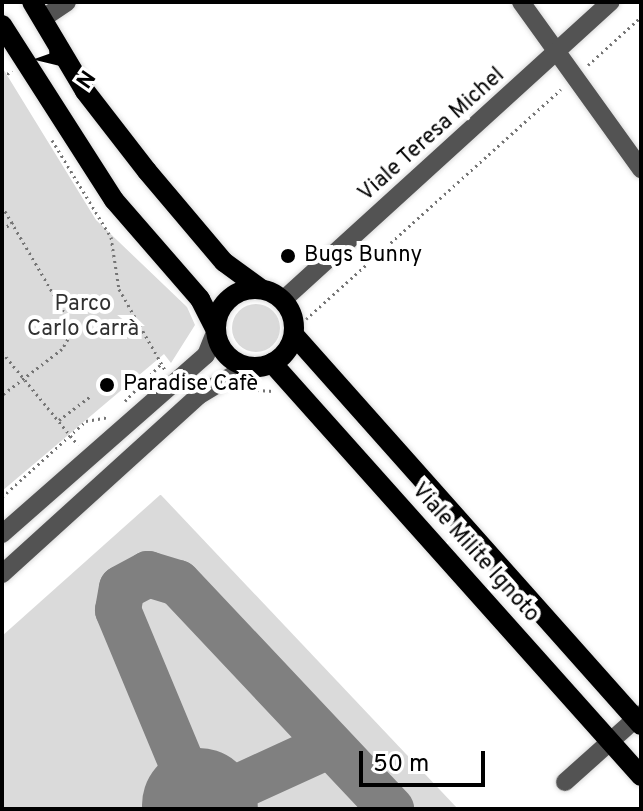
<!DOCTYPE html>
<meta charset="utf-8">
<style>
body{margin:0}
#map{position:relative;width:643px;height:811px;overflow:hidden;background:#fff;font-family:Overpass,sans-serif}
div>[style]{position:absolute}
.green>*{inset:0;background:#dadada}
.round{border-radius:50%}
.taxiway>*{height:46px;margin:-23px;padding:0 23px;transform-origin:23px;border-radius:23px;background:#808080}
.runway>*{height:114px;margin:-57px;padding:0 57px;transform-origin:57px;border-radius:57px;background:#808080}
.path>*{height:3px;margin-top:-1.5px;transform-origin:0;background:repeating-linear-gradient(90deg,#757575 0 2px,transparent 0 6px)}
.roads{filter:drop-shadow(0 0 2px #dbdbdb) drop-shadow(0 0 2px #dbdbdb)}
.minor>*{height:18px;margin:-9px;padding:0 9px;transform-origin:9px;border-radius:9px;background:#535353}
.major>*{height:20px;margin:-10px;padding:0 10px;transform-origin:10px;border-radius:10px;background:#000}
.major>.ring{margin:-10px;padding:0;box-sizing:content-box;background:none;border:20px solid #000;border-radius:50%}
.dots>*{width:22px;height:22px;translate:-50% -50%;box-sizing:border-box;border:4px solid #fff;border-radius:50%}
span{translate:-50% -50%;white-space:nowrap;text-align:center;line-height:1.15;-webkit-text-stroke:8px #fff;paint-order:stroke}
.street-label{font-size:22px;color:#000}
.poi-label{font-size:22px;color:#000}
.left{translate:0 -50%;text-align:left}
.park-label{font-size:22px;color:#313131}
.frame{position:absolute;inset:0;border:4px solid #000;pointer-events:none}
.north{position:absolute;left:24px;top:24px;width:80px;height:80px;-webkit-text-stroke:6px #fff;paint-order:stroke;rotate:125deg;font-size:22px;font-weight:700;line-height:32px;text-align:center;color:#000}
.north::after{content:'';display:block;margin:auto;width:28px;height:36px;background:#000;clip-path:polygon(50% 0,100% 100%,50% 72%,0 100%)}
.scale{position:absolute;left:359px;top:751px;width:126px;height:36px;box-sizing:border-box;border:4px solid #000;border-top:0;padding-left:10px;font-size:24px;line-height:28px;white-space:nowrap;color:#000;-webkit-text-stroke:6px #fff;paint-order:stroke}
</style>
<div id="map">
<div class="green">
<i style="clip-path:polygon(2px 67px,96px 220px,187px 307px,195px 325px,171px 363px,164px 354px,2px 491px)"></i>
<i class="round" style="left:232px;top:304px;width:48px;height:48px"></i>
<i style="clip-path:polygon(160px 495px,161px 495px,458px 809px,2px 809px,2px 636px)"></i>
</div>
<div class="taxiway">
<i style="left:330px;top:745px;width:144px;rotate:155.4deg"></i>
<i style="left:199px;top:805px;width:211px;rotate:-112.6deg"></i>
<i style="left:118px;top:610px;width:22px;rotate:-80deg"></i>
<i style="left:122px;top:588px;width:30px;rotate:-28deg"></i>
<i style="left:148px;top:574px;width:31px;rotate:17deg"></i>
<i style="left:178px;top:583px;width:311px;rotate:46.7deg"></i>
</div>
<div class="runway">
<i style="left:199px;top:805px;width:4px;rotate:63deg"></i>
</div>
<div class="path">
<i style="left:588px;top:65px;width:72px;rotate:-42.2deg"></i>
<i style="left:2px;top:77px;width:12px;rotate:-31deg"></i>
<i style="left:52px;top:140px;width:114px;rotate:58.7deg"></i>
<i style="left:111px;top:237px;width:53px;rotate:81.3deg"></i>
<i style="left:119px;top:289px;width:93px;rotate:60.4deg"></i>
<i style="left:2px;top:206px;width:143px;rotate:59.7deg"></i>
<i style="left:74px;top:329px;width:23px;rotate:121deg"></i>
<i style="left:62px;top:349px;width:76px;rotate:142.5deg"></i>
<i style="left:2px;top:230px;width:14px;rotate:-36deg"></i>
<i style="left:306px;top:319px;width:343px;rotate:-42deg"></i>
<i style="left:2px;top:352px;width:120px;rotate:50.7deg"></i>
<i style="left:245px;top:389px;width:28px;rotate:4deg"></i>
<i style="left:125px;top:401px;width:52px;rotate:-45.8deg"></i>
<i style="left:59px;top:420px;width:41px;rotate:-37.1deg"></i>
<i style="left:2px;top:497px;width:113px;rotate:-42.1deg"></i>
<i style="left:86px;top:421px;width:22px;rotate:-10deg"></i>
</div>
<div class="roads">
<div class="minor">
<i style="left:521px;top:2px;width:206px;rotate:54.3deg"></i>
<i style="left:42px;top:19px;width:30px;rotate:-34deg"></i>
<i style="left:283px;top:300px;width:443px;rotate:-42.3deg"></i>
<i style="left:2px;top:534px;width:271px;rotate:-41.3deg"></i>
<i style="left:206px;top:355px;width:27px;rotate:-68deg"></i>
<i style="left:2px;top:574px;width:265px;rotate:-42.2deg"></i>
<i style="left:198px;top:396px;width:58px;rotate:-31deg"></i>
<i style="left:565px;top:782px;width:102px;rotate:-41.8deg"></i>
</div>
<div class="major">
<i style="left:32px;top:2px;width:104px;rotate:59.2deg"></i>
<i style="left:85px;top:91px;width:101px;rotate:52.2deg"></i>
<i style="left:147px;top:171px;width:119px;rotate:49.8deg"></i>
<i style="left:224px;top:262px;width:46px;rotate:36.1deg"></i>
<i style="left:2px;top:25px;width:208px;rotate:57.4deg"></i>
<i style="left:114px;top:200px;width:131px;rotate:49deg"></i>
<i style="left:200px;top:299px;width:35px;rotate:63deg"></i>
<i class="ring" style="left:216px;top:289px;width:58px;height:58px"></i>
<i style="left:294px;top:335px;width:522px;rotate:48.34deg"></i>
<i style="left:272px;top:363px;width:554px;rotate:48.22deg"></i>
</div>
</div>
<div class="dots">
<i style="left:288px;top:256px;background:#000"></i>
<i style="left:107px;top:385px;background:#000"></i>
</div>
<div class="street-label">
<span style="left:432px;top:135px;rotate:-42deg">Viale Teresa Michel</span>
<span style="left:475px;top:553px;rotate:48deg">Viale Milite Ignoto</span>
</div>
<div class="poi-label">
<span class="left" style="left:304px;top:256px">Bugs Bunny</span>
<span class="left" style="left:123px;top:385px">Paradise Cafè</span>
</div>
<div class="park-label">
<span style="left:83px;top:317px">Parco<br>Carlo Carrà</span>
</div>
<div class="frame"></div>
<div class="north">N</div>
<div class="scale">50 m</div>
</div>
